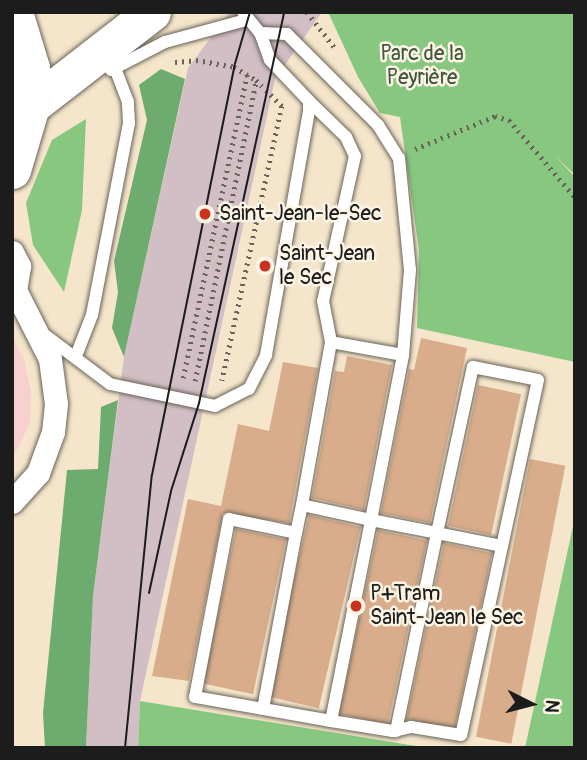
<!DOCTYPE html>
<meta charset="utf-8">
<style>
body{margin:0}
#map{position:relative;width:587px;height:760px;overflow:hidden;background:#f5e6cb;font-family:Pangolin,sans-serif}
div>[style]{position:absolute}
.built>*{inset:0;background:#f7d0cf}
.industrial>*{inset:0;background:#d2bec5}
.green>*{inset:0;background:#87c77f}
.forest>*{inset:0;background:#6dac6e}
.building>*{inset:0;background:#d9ad8b;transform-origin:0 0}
.path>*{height:4.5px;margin-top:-2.25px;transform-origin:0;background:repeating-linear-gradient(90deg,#686359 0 2px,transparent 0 7px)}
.roads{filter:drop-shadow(0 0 2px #686359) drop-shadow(0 0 2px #686359)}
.lane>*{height:12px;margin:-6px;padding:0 6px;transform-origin:6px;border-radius:6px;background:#fff}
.street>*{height:23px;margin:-11.5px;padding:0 11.5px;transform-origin:11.5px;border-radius:11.5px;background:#fff}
.primary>*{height:37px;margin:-18.5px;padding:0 18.5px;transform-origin:18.5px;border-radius:18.5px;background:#fff}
.tram>*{height:2px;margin:-1px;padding:0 1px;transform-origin:1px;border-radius:1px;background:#1c1c1c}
.dots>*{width:19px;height:19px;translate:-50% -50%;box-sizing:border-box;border:4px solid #fcf5e5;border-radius:50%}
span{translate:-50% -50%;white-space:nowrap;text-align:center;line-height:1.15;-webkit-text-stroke:5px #fcf5e5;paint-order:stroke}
.park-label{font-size:21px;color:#41583f}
.poi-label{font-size:21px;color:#1c1c1c}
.left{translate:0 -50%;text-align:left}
.frame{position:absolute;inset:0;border:14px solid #1c1c1c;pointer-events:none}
.north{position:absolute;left:496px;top:669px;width:70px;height:70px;-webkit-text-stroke:5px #fcf5e5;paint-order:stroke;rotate:96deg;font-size:19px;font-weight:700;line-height:28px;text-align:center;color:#1c1c1c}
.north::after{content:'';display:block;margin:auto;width:24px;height:32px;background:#1c1c1c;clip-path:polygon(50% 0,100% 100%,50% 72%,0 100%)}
</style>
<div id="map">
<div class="built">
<i style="clip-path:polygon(12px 336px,24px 360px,31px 392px,30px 422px,12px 460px)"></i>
</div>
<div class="industrial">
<i style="clip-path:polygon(230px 12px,322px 12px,275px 79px,140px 701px,138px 748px,86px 748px,93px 596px,124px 357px,188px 68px)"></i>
</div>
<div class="green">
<i style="clip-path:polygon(328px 12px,575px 12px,575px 175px,555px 156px,575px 177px,575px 362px,417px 328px,419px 250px,400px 117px,380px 113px,358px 77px)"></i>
<i style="clip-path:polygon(86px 119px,82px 210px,64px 292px,33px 245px,26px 203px,52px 140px)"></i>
<i style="clip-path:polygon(575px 517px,575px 748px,525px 748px,573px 526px)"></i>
<i style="clip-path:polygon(140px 701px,428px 748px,138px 748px)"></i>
</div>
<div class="forest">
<i style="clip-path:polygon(161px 69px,185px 79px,124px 357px,112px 328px,118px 292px,114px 261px,147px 120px,139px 85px)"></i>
<i style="clip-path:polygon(118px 400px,93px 596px,86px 748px,45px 748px,43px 713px,67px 470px,98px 469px,101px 407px)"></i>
</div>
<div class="building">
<i style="clip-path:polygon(421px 338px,467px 348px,430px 523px,381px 513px,409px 369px,414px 370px)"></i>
<i style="clip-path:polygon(347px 356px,392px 365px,364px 510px,312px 498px,335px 371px,344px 372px)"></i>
<i style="clip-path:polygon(283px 362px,318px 368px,289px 523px,223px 513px,189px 681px,152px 676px,188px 499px,221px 506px,238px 424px,269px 431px)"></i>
<i style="left:478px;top:385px;width:44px;height:144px;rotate:12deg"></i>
<i style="left:530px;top:459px;width:36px;height:283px;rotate:11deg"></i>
<i style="left:309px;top:515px;width:53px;height:186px;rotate:13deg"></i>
<i style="left:236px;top:529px;width:51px;height:158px;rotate:12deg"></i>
<i style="left:378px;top:530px;width:50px;height:188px;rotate:12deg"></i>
<i style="left:444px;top:543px;width:49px;height:180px;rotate:12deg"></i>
</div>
<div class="path">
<i style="left:307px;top:12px;width:46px;rotate:52.1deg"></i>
<i style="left:175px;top:62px;width:21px;rotate:-5deg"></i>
<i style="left:196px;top:60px;width:39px;rotate:10deg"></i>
<i style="left:234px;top:67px;width:26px;rotate:31deg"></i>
<i style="left:256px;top:80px;width:37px;rotate:45deg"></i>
<i style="left:282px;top:106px;width:281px;rotate:102.3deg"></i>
<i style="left:415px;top:149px;width:87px;rotate:-22.4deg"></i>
<i style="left:495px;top:116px;width:15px;rotate:16deg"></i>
<i style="left:509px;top:120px;width:101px;rotate:49.4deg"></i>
<i style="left:183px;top:378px;width:312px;rotate:-78.1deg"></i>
<i style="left:195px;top:381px;width:307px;rotate:-78.5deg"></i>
</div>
<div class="roads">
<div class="lane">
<i style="left:260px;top:33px;width:27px;rotate:2deg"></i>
<i style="left:287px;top:34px;width:129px;rotate:45deg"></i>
<i style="left:378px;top:125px;width:39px;rotate:58deg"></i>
<i style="left:399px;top:158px;width:113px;rotate:84.4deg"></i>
<i style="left:410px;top:270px;width:85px;rotate:94.7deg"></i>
<i style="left:111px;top:70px;width:61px;rotate:-27.4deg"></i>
<i style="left:165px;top:42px;width:84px;rotate:-15.2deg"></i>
<i style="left:309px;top:101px;width:52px;rotate:44.2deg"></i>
<i style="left:346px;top:137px;width:21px;rotate:65deg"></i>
<i style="left:355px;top:156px;width:148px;rotate:102.4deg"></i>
<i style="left:323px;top:301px;width:42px;rotate:79deg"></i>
<i style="left:331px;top:342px;width:166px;rotate:100.1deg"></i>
<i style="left:302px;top:505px;width:71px;rotate:12.3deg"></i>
<i style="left:371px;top:520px;width:168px;rotate:-79deg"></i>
<i style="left:403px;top:355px;width:73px;rotate:-169.8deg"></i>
<i style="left:37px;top:329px;width:91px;rotate:37deg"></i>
<i style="left:110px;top:384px;width:107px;rotate:11.8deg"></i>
<i style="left:215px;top:406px;width:38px;rotate:-27deg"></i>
<i style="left:249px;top:389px;width:38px;rotate:-63deg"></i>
<i style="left:266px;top:355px;width:248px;rotate:-80deg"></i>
<i style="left:309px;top:111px;width:10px;rotate:-90deg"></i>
<i style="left:309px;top:101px;width:57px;rotate:-133.6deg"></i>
<i style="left:270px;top:60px;width:29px;rotate:-110deg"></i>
<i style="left:260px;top:33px;width:27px;rotate:-129deg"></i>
<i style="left:76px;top:356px;width:44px;rotate:-68.7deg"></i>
<i style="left:92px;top:315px;width:196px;rotate:-79.1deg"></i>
<i style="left:129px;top:123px;width:21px;rotate:-93deg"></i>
<i style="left:128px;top:102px;width:33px;rotate:-111deg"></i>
<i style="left:302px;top:505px;width:29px;rotate:102deg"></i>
<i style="left:296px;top:533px;width:68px;rotate:-168.2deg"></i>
<i style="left:229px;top:519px;width:181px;rotate:100.8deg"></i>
<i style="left:195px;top:697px;width:138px;rotate:10deg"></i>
<i style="left:331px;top:721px;width:205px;rotate:-78.7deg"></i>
<i style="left:371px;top:520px;width:67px;rotate:11.1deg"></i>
<i style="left:437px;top:533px;width:170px;rotate:-77.8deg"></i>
<i style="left:473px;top:367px;width:66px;rotate:11.3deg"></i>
<i style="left:538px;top:380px;width:363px;rotate:102.2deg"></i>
<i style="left:461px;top:735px;width:51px;rotate:-170.9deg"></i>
<i style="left:411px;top:727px;width:18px;rotate:167deg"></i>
<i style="left:393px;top:731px;width:63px;rotate:-170.8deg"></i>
<i style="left:263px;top:709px;width:179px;rotate:-79.4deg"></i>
<i style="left:396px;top:731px;width:202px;rotate:-78.3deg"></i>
<i style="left:437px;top:533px;width:66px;rotate:11.3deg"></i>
</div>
<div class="street">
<i style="left:12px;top:252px;width:16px;rotate:63deg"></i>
<i style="left:19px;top:266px;width:24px;rotate:99deg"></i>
<i style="left:15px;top:290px;width:77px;rotate:63.1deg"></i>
<i style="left:50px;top:359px;width:45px;rotate:82.4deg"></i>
<i style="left:56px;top:404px;width:28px;rotate:96deg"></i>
<i style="left:53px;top:432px;width:44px;rotate:110.1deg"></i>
<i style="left:38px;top:473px;width:39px;rotate:132deg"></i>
</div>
<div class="primary">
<i style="left:31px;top:106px;width:153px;rotate:-37.8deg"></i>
<i style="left:12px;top:170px;width:67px;rotate:-73.5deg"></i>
<i style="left:31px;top:106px;width:38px;rotate:-90deg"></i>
<i style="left:31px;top:68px;width:59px;rotate:-106.9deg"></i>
</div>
</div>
<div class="tram">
<i style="left:149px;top:593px;width:104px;rotate:-77.8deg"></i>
<i style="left:171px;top:491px;width:92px;rotate:-72.3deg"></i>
<i style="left:199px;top:403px;width:400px;rotate:-77.7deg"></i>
<i style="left:125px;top:748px;width:274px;rotate:-84.4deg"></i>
<i style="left:152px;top:475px;width:416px;rotate:-78.6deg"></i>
<i style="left:234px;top:67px;width:57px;rotate:-73.8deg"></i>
</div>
<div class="dots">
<i style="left:205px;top:214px;background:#c8321e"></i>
<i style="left:265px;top:266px;background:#c8321e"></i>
<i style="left:356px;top:606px;background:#c8321e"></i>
</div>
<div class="park-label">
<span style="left:422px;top:66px">Parc de la<br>Peyrière</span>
</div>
<div class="poi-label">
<span class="left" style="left:219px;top:214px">Saint-Jean-le-Sec</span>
<span class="left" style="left:279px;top:266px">Saint-Jean<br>le Sec</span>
<span class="left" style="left:370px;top:606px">P+Tram<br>Saint-Jean le Sec</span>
</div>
<div class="frame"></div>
<div class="north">N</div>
</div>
